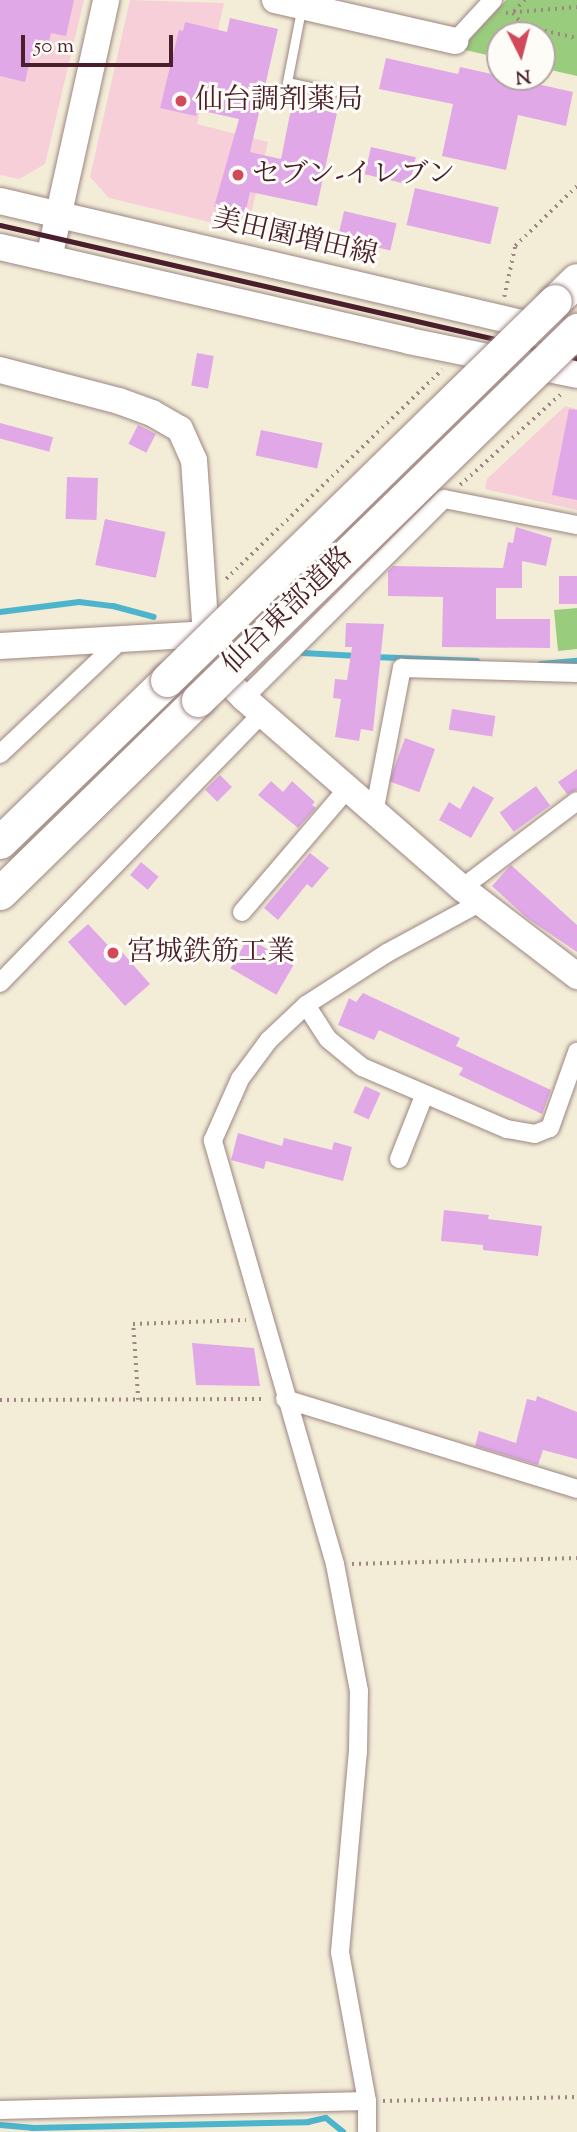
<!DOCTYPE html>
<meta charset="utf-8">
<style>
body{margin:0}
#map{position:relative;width:577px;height:2132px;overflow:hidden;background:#f3edd8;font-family:"Sorts Mill Goudy","Noto Serif JP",serif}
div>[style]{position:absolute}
.built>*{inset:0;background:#f6cfd8}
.green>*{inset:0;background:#99cd7d}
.stream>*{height:6px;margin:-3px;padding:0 3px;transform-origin:3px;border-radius:3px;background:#4cb4cb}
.building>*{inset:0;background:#e1a8e8;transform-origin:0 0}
.path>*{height:3.5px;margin-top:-1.75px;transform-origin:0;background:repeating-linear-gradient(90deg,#9e8682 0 2px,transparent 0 7px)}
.roads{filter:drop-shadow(0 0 2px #9e8682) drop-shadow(0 0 2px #9e8682)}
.lane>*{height:9px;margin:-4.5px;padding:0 4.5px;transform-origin:4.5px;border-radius:4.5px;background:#fff}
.street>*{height:18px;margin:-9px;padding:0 9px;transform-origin:9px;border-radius:9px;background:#fff}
.secondary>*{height:26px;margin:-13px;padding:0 13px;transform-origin:13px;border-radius:13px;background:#fff}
.highway>*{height:33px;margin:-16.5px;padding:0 16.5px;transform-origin:16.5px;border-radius:16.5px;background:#fff}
.rail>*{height:5px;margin:-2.5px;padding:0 2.5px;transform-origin:2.5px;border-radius:2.5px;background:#4a1f2b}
.bridges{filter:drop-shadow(0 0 2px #9e8682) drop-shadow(0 0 2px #9e8682)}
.highway-bridge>*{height:33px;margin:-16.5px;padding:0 16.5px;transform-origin:16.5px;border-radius:16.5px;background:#fff}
.dots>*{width:19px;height:19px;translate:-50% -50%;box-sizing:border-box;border:4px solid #fdfcf7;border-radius:50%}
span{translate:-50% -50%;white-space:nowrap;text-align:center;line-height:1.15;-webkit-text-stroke:6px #fdfcf7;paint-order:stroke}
.poi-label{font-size:28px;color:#4a1f2b}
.left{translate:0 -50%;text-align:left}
.street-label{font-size:28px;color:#4a1f2b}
.north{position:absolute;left:486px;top:21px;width:70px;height:70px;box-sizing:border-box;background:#fdfcf7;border:2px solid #b5a4a5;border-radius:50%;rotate:174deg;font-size:19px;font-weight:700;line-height:28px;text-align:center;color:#4a1f2b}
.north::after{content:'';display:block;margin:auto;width:24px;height:32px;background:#d1495b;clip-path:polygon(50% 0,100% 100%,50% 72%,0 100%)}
.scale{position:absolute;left:21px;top:35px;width:152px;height:32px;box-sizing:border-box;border:4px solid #4a1f2b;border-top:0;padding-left:9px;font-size:21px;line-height:24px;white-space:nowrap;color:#4a1f2b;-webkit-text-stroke:5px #fdfcf7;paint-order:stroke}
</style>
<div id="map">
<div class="built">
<i style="clip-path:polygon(0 0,84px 0,45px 164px,19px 179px,0 175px)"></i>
<i style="clip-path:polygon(130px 0,224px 3px,197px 124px,268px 142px,247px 231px,109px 198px,90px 177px)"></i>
<i style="clip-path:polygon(565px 406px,577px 409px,577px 510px,485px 489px,487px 479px)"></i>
</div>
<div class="green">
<i style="clip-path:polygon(506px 0,577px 0,577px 76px,542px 68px,542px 35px,500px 35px,500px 58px,461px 49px)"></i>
<i style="clip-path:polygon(577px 608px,577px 649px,558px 651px,554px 610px)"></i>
</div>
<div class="stream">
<i style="left:0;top:612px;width:80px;rotate:-7.2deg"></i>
<i style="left:79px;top:602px;width:34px;rotate:7deg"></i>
<i style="left:113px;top:606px;width:42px;rotate:15deg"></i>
<i style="left:303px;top:653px;width:55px;rotate:3.1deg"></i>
<i style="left:373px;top:657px;width:104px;rotate:2.2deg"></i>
<i style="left:541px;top:664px;width:36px;rotate:-5deg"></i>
<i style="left:0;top:2125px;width:32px;rotate:5deg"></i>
<i style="left:32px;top:2128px;width:276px;rotate:-1.2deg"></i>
<i style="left:308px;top:2122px;width:18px;rotate:-13deg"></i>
<i style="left:326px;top:2118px;width:22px;rotate:39deg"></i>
</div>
<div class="building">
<i style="clip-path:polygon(0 0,74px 0,66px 36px,51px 33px,49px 42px,35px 39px,25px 82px,0 76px)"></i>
<i style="clip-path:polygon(230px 18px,278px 29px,250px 152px,281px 159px,292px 104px,337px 113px,317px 206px,250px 192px,245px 214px,214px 207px,239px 119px,198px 110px,196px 116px,160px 108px,179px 30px,183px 31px,185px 22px,227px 32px)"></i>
<i style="clip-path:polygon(386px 58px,458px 74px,460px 67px,573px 92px,566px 126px,518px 115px,506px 170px,442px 156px,453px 104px,379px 89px)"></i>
<i style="left:371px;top:147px;width:46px;height:28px;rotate:13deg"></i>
<i style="left:415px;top:188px;width:86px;height:38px;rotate:13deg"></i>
<i style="left:344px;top:211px;width:54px;height:28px;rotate:13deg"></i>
<i style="left:197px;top:353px;width:17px;height:33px;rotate:10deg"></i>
<i style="clip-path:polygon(569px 409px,577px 410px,577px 500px,552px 495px)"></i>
<i style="left:0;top:423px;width:55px;height:15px;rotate:15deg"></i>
<i style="left:138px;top:425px;width:20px;height:21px;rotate:27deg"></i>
<i style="left:261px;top:430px;width:63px;height:26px;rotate:12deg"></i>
<i style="left:67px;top:477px;width:31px;height:42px;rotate:2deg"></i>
<i style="left:105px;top:519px;width:62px;height:47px;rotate:12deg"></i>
<i style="clip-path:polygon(516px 527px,552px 538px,546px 566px,522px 561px,522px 588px,496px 588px,496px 619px,550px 619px,550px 648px,442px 647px,443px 597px,388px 596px,388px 571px,393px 566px,503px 568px,508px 542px,513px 543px)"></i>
<i style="left:577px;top:576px;width:28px;height:18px;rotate:90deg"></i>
<i style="clip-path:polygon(346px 623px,384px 624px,373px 731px,361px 729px,359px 741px,335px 737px,341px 699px,333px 698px,335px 679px,347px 680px,352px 647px,345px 647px)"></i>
<i style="left:452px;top:709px;width:44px;height:21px;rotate:9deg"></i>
<i style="left:405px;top:738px;width:32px;height:46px;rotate:20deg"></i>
<i style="clip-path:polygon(577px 769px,577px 790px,567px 794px,558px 782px)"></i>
<i style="left:220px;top:775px;width:17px;height:21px;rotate:45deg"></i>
<i style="clip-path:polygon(271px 781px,283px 792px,292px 781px,315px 802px,312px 805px,316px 808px,298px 828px,258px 795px)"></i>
<i style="clip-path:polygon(473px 786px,494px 798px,471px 838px,439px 820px,449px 802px,460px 809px)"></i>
<i style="left:536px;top:786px;width:24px;height:45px;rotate:54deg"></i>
<i style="clip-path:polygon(310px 853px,329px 868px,312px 888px,307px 884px,278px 920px,264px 908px)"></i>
<i style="left:141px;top:862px;width:23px;height:17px;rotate:40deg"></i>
<i style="clip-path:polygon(511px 865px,577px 925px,577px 952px,527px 918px,492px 886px)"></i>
<i style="clip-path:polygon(88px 924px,117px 955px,121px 951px,150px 984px,125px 1006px,68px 942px)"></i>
<i style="left:248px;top:938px;width:53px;height:35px;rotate:30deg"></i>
<i style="clip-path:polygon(363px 993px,460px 1038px,456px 1046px,551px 1090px,542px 1114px,459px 1075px,463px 1068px,379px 1030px,374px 1040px,338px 1025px,349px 998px,356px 1002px)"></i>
<i style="left:365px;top:1086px;width:17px;height:29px;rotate:24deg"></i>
<i style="clip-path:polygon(238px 1133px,282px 1146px,284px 1138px,332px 1150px,334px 1142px,352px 1147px,343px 1181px,266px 1161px,264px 1169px,231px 1160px)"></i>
<i style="clip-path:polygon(444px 1210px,489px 1215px,488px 1219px,542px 1226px,538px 1256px,483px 1250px,483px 1245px,441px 1241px)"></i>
<i style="clip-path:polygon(192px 1343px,254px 1348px,260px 1386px,196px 1385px)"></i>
<i style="clip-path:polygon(537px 1396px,577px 1412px,577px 1459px,543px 1450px,538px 1465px,475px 1446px,479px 1431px,516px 1443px,527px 1399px,536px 1401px)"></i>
</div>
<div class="path">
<i style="left:525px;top:0;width:18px;rotate:133deg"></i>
<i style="left:513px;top:13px;width:17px;rotate:50deg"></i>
<i style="left:524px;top:26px;width:54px;rotate:12.8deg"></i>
<i style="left:506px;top:13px;width:71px;rotate:-4.8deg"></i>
<i style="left:504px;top:297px;width:52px;rotate:-77.8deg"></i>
<i style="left:515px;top:246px;width:86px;rotate:-44.1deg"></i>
<i style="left:460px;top:485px;width:135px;rotate:-42deg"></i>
<i style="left:226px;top:579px;width:301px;rotate:-44.1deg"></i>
<i style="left:0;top:1400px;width:266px;rotate:-0.2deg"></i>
<i style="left:138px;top:1400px;width:76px;rotate:-93.8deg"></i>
<i style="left:133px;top:1324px;width:113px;rotate:-2deg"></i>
<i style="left:352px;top:1564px;width:225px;rotate:-1.5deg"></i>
<i style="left:383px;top:2101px;width:194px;rotate:-1.2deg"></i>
</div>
<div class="roads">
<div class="lane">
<i style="left:301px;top:10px;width:73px;rotate:101deg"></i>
<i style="left:287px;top:82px;width:47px;rotate:12.3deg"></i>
</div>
<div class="street">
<i style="left:455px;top:41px;width:56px;rotate:-47.2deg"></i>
<i style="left:244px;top:698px;width:282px;rotate:-44.9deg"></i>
<i style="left:444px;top:499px;width:136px;rotate:11.1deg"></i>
<i style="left:0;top:754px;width:166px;rotate:-43.3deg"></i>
<i style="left:374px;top:813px;width:148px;rotate:-79.1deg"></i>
<i style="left:402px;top:668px;width:175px;rotate:1.6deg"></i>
<i style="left:462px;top:888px;width:144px;rotate:-37.1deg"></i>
<i style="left:242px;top:912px;width:162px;rotate:-49.5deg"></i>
<i style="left:0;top:983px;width:377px;rotate:-45.8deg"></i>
<i style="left:306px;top:1005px;width:40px;rotate:57.1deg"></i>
<i style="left:328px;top:1039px;width:44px;rotate:39.5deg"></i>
<i style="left:362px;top:1067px;width:158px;rotate:23.2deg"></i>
<i style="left:507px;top:1129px;width:28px;rotate:10deg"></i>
<i style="left:535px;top:1134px;width:16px;rotate:-22deg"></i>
<i style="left:550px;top:1128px;width:81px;rotate:-70.4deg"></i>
<i style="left:399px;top:1159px;width:68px;rotate:-68.4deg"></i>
<i style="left:285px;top:1399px;width:306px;rotate:17.1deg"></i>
<i style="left:0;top:2110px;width:367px;rotate:-1.4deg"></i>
<i style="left:367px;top:2132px;width:31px;rotate:-90deg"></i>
<i style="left:367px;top:2101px;width:151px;rotate:-100.3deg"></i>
<i style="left:340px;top:1952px;width:201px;rotate:-84.9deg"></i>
<i style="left:358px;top:1752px;width:61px;rotate:-89.1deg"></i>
<i style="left:359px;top:1691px;width:129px;rotate:-100.7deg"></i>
<i style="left:335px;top:1564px;width:441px;rotate:-106.1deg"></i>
<i style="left:213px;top:1140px;width:67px;rotate:-66.1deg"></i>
<i style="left:240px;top:1079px;width:49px;rotate:-53.4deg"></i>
<i style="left:269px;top:1040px;width:51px;rotate:-43.4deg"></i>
<i style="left:306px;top:1005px;width:96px;rotate:-32.7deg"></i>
<i style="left:387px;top:953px;width:105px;rotate:-28.5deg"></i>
</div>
<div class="secondary">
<i style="left:275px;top:0;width:185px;rotate:12.8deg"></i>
<i style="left:0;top:201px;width:593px;rotate:13.17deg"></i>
<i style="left:0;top:247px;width:420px;rotate:12.9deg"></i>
<i style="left:409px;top:341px;width:171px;rotate:11.4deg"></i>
<i style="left:49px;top:258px;width:264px;rotate:-77.5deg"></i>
<i style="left:0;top:370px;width:123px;rotate:14.6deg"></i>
<i style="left:119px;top:401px;width:35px;rotate:20deg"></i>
<i style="left:152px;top:413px;width:32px;rotate:30deg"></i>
<i style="left:180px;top:429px;width:34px;rotate:66deg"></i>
<i style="left:194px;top:460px;width:174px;rotate:86.1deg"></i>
<i style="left:206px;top:634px;width:20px;rotate:79deg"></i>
<i style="left:210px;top:654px;width:20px;rotate:66deg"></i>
<i style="left:218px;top:672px;width:37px;rotate:45deg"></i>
<i style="left:244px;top:698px;width:289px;rotate:41.1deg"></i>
<i style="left:462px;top:888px;width:145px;rotate:37.4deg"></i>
<i style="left:0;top:646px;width:206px;rotate:-3.3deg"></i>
</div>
<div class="highway">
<i style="left:555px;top:301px;width:30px;rotate:-44deg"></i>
<i style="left:0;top:842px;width:233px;rotate:-44.1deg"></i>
<i style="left:0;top:893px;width:277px;rotate:-44.3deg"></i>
</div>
</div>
<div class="rail">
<i style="left:0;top:225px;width:592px;rotate:12.98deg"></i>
</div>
<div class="bridges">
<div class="highway-bridge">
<i style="left:167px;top:680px;width:542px;rotate:-44.33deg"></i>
<i style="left:198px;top:700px;width:530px;rotate:-44.31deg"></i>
</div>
</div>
<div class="dots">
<i style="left:181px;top:101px;background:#d1495b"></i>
<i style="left:238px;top:175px;background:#d1495b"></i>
<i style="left:113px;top:953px;background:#d1495b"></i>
</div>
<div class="poi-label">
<span class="left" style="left:195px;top:101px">仙台調剤薬局</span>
<span class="left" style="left:252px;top:175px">セブン-イレブン</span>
<span class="left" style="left:127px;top:953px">宮城鉄筋工業</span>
</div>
<div class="street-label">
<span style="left:295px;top:238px;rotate:13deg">美田園増田線</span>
<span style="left:288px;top:611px;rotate:-44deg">仙台東部道路</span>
</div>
<div class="north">N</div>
<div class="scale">50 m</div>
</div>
